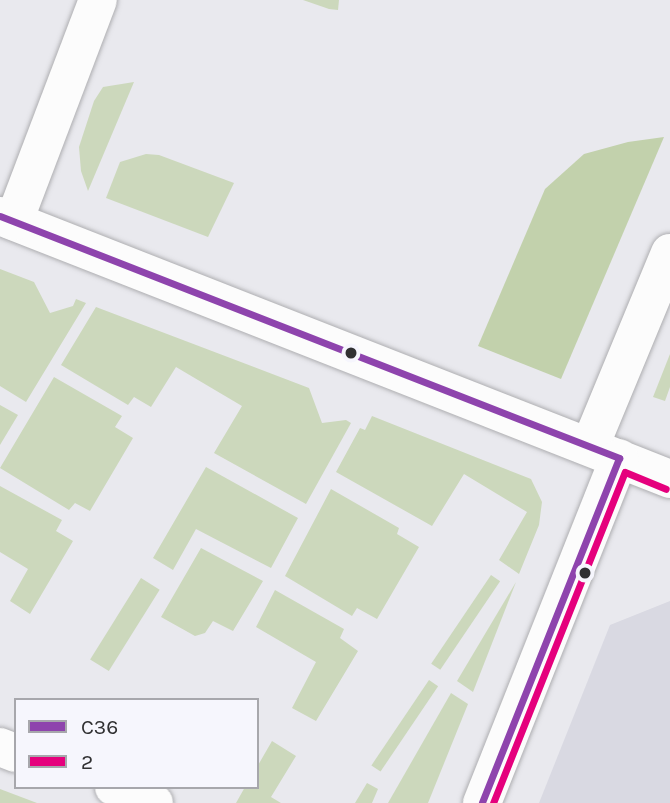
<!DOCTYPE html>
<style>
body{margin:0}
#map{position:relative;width:670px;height:803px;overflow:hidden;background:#e9e9ee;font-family:Karla,sans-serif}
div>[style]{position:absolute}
.built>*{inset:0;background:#d9d9e2}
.green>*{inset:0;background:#ccd8bc;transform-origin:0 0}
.forest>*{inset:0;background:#c2d1ac}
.roads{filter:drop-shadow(0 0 2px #aeaeb1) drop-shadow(0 0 2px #aeaeb1)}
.minor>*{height:38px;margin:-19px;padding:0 19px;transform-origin:19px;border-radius:19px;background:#fcfcfc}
.bus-1>*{height:7px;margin:-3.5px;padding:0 3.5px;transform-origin:3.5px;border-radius:3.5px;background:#8e44ad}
.bus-2>*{height:7px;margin:-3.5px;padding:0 3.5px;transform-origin:3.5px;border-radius:3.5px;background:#e5007d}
.dots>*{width:19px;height:19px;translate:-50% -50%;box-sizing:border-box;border:4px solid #f6f6fd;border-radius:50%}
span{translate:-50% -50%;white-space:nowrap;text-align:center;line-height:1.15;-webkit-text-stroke:5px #f6f6fd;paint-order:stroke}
.legend{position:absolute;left:14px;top:698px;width:245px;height:91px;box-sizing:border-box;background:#f6f6fd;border:2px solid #a7a7ac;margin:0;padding:9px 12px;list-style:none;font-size:21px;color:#303032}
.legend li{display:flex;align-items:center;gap:14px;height:35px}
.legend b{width:35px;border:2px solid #a7a7ac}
</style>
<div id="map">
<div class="built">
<i style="clip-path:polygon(670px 601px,670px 803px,539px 803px,610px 625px)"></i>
</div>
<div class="green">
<i style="clip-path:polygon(303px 0,339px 0,338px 10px,329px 9px)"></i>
<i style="clip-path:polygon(134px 82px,88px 191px,81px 171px,79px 147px,94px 101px,103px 87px)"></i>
<i style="clip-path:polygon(146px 154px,159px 155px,234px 183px,208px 237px,106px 198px,120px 162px)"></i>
<i style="clip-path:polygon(0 269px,34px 282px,50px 313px,73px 306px,76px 299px,86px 303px,26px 402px,0 386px)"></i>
<i style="clip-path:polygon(96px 307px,309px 388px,322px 423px,346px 420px,351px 423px,306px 504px,214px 453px,242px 406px,176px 367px,151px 407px,134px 397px,128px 405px,61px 365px)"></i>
<i style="clip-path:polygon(670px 354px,670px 387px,665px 401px,653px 397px)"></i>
<i style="clip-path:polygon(54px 377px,122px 416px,115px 427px,133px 438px,90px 511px,75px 503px,69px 510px,0 468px)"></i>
<i style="clip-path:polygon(0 405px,18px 415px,0 445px)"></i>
<i style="clip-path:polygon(372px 416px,531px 479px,542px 502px,539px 525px,519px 574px,499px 560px,527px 512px,464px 474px,432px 526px,336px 472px,360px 428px,365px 430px)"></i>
<i style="clip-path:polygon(206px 467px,298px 518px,271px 568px,196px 529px,173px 570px,153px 558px)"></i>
<i style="clip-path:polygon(0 486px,62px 520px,56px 531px,73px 541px,30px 614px,10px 601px,28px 569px,0 552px)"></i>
<i style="clip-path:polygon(331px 489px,399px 528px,397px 534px,419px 547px,377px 619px,357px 608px,352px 616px,285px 576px)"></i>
<i style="clip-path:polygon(201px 548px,263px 581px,233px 631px,213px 621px,205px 633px,195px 636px,161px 617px)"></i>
<i style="left:491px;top:575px;width:11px;height:107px;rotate:34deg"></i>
<i style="left:141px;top:578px;width:22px;height:96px;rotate:32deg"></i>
<i style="clip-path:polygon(516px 582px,473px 692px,457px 681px)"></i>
<i style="clip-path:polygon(275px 590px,344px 629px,340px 638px,358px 651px,316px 721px,292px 708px,316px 662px,256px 627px)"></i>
<i style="left:429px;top:680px;width:11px;height:103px;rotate:34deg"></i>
<i style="clip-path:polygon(451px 693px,468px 704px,428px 803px,388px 803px)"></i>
<i style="clip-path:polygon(272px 741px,296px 756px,271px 797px,281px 803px,236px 803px,245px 787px,257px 787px,257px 767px)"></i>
<i style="clip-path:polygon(367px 783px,378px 789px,372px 803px,355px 803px)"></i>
<i style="clip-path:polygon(0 789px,37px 803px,0 803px)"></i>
</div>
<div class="forest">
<i style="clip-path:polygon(664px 137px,561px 379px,478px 346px,545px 189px,584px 154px,628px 142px)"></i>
</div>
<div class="roads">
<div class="minor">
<i style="left:0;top:216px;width:720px;rotate:21.43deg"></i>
<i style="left:14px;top:221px;width:236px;rotate:-69.2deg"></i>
<i style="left:590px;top:446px;width:209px;rotate:-67.5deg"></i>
<i style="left:0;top:747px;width:17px;rotate:21deg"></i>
<i style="left:114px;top:787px;width:43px;rotate:21.8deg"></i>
<i style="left:482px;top:803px;width:371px;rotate:-68.3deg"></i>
</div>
</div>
<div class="bus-1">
<i style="left:0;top:216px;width:665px;rotate:21.35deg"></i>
<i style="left:619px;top:458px;width:371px;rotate:111.7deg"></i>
</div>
<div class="bus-2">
<i style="left:493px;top:803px;width:356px;rotate:-68.3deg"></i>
<i style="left:625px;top:472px;width:44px;rotate:22.5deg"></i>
</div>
<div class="dots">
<i style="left:351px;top:353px;background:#303032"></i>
<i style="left:585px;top:573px;background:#303032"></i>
</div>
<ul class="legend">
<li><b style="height:9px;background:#8e44ad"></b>C36</li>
<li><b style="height:9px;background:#e5007d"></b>2</li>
</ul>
</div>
